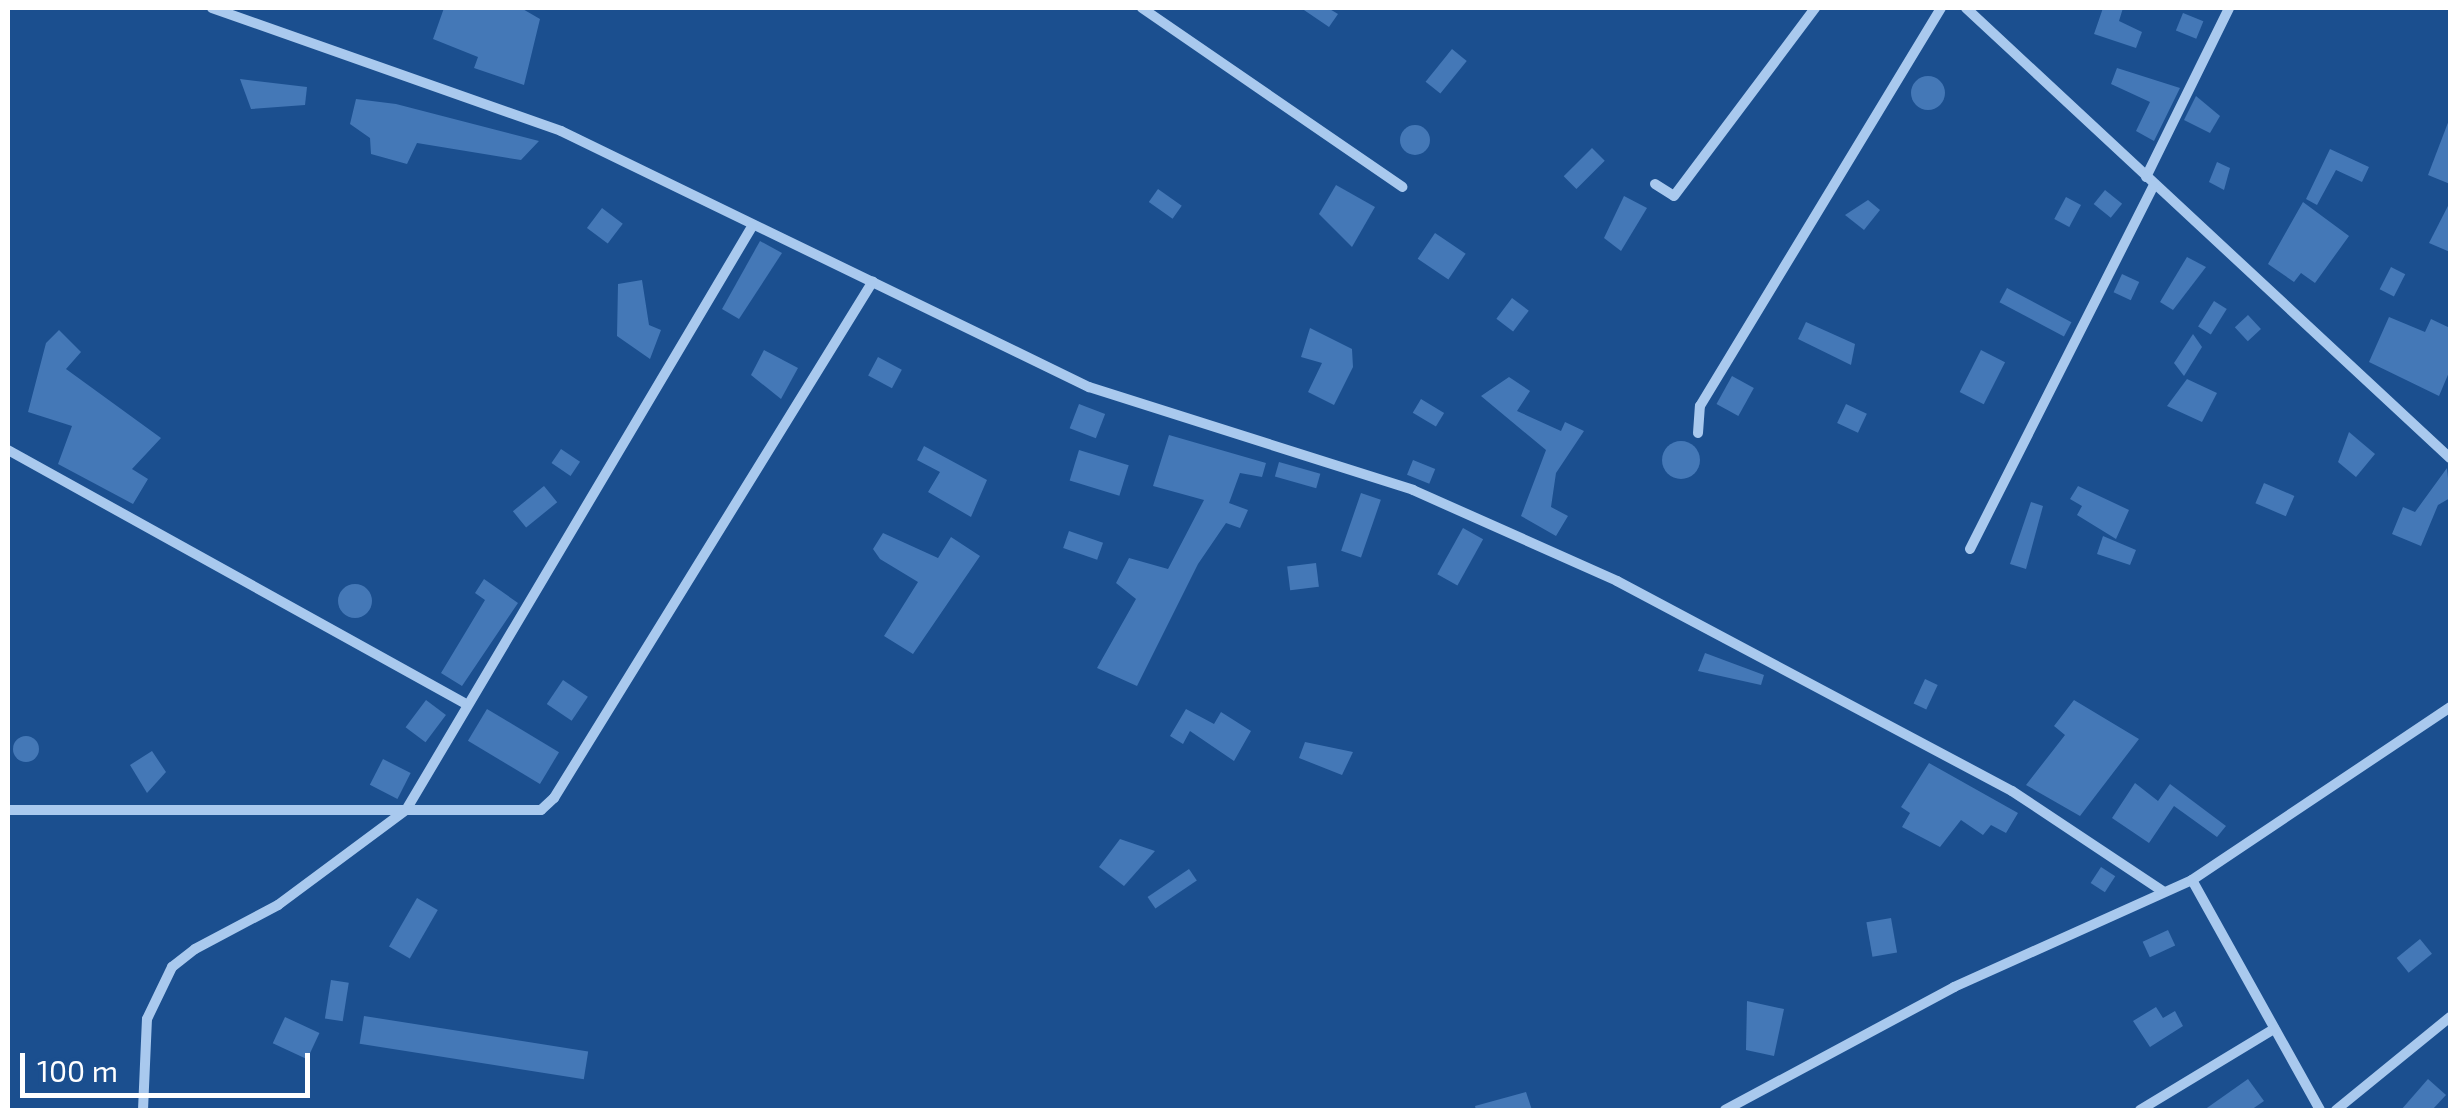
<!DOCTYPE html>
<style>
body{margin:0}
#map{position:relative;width:2458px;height:1118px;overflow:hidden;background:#1b4f8f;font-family:"Exo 2",sans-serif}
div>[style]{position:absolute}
.building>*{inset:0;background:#4478b7;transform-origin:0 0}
.round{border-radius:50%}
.minor>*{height:10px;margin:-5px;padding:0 5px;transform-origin:5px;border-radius:5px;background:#a9c9ee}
span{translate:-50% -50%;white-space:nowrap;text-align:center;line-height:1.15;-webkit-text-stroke:8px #1b4f8f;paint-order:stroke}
.frame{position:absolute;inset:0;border:10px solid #fff;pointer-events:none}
.scale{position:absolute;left:20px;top:1053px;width:290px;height:45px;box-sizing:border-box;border:5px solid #fff;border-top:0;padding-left:12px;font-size:30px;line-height:35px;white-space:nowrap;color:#fff;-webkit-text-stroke:8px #1b4f8f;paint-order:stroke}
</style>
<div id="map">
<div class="building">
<i style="clip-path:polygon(444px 8px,521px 8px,540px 19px,524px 85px,474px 68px,478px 57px,433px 39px)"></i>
<i style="clip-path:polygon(1301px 8px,1328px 8px,1338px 14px,1329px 27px)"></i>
<i style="clip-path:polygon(2103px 8px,2123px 8px,2119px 21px,2142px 32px,2136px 48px,2094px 34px)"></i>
<i style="left:2183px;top:13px;width:22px;height:19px;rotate:22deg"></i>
<i style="left:1452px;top:49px;width:19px;height:42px;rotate:39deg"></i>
<i style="clip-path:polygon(2117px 68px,2180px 88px,2154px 141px,2136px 131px,2150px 102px,2111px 84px)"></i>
<i class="round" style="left:1911px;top:76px;width:34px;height:34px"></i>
<i style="clip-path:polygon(240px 79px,307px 87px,305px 105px,251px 109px)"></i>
<i style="clip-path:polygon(2196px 96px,2220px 116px,2210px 133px,2184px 120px)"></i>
<i style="clip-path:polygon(356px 99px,396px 104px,539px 141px,521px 160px,417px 143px,407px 164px,371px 154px,370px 138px,350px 124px)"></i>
<i style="clip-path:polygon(2449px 120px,2450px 120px,2450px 184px,2428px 175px)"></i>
<i class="round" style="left:1400px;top:125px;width:30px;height:30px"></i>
<i style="left:1592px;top:148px;width:18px;height:40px;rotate:45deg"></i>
<i style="clip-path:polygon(2330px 149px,2369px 167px,2362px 182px,2336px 170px,2317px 205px,2306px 199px)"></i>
<i style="clip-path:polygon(2217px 162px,2230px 168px,2224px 190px,2209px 182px)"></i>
<i style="clip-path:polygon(1336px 185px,1375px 207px,1352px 247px,1319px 214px)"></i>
<i style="left:1158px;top:189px;width:29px;height:16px;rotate:35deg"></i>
<i style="left:2105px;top:190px;width:22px;height:18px;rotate:39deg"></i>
<i style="clip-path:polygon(1624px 196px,1647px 208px,1621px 251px,1604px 238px)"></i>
<i style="left:2066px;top:197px;width:17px;height:25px;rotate:28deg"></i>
<i style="clip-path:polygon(1868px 200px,1880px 210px,1864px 230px,1845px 215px)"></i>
<i style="clip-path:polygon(2303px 202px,2349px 236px,2315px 283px,2301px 273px,2294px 282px,2268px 264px)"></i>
<i style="clip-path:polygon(2450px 202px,2450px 252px,2429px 243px)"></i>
<i style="left:602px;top:208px;width:26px;height:25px;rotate:37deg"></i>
<i style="left:1435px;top:233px;width:37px;height:31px;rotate:34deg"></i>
<i style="clip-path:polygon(760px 241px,782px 253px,739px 319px,722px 309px)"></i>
<i style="clip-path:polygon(2187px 257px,2206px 267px,2173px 310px,2160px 302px)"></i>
<i style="left:2391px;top:267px;width:16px;height:25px;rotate:27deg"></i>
<i style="left:2122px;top:274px;width:19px;height:20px;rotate:25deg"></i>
<i style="clip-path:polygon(642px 280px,649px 325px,661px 330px,650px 359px,617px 336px,618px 284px)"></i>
<i style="left:2007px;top:288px;width:73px;height:16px;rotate:28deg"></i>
<i style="left:1512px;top:298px;width:21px;height:26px;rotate:37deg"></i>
<i style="left:2214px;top:301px;width:15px;height:30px;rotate:32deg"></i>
<i style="left:2248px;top:315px;width:19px;height:18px;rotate:47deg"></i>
<i style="clip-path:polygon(2389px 317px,2425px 332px,2431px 319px,2450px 328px,2450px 370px,2439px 396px,2369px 362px)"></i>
<i style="clip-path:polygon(1806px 322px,1855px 344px,1851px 365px,1798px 339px)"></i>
<i style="clip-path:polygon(1310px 328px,1352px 349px,1353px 367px,1334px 405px,1308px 392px,1322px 363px,1301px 357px)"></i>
<i style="clip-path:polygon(59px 330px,81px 352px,66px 369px,161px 438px,132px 469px,148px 479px,133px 504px,58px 464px,72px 426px,28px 412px,46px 343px)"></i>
<i style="clip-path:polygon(2193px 334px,2202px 347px,2184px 376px,2174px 363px)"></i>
<i style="clip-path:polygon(764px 350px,798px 368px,781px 399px,751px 375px)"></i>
<i style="left:1981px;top:350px;width:27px;height:47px;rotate:27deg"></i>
<i style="left:878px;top:357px;width:27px;height:21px;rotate:28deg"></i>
<i style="left:1732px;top:376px;width:25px;height:32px;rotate:29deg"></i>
<i style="clip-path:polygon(1509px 377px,1530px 391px,1517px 411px,1561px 431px,1565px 422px,1584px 431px,1556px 473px,1551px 507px,1568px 516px,1556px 536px,1521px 516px,1546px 450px,1481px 396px)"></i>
<i style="clip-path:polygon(2187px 379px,2217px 393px,2202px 422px,2167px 406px)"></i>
<i style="left:1421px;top:399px;width:27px;height:16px;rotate:31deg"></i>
<i style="left:1079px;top:404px;width:28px;height:26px;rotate:21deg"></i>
<i style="left:1846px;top:404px;width:23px;height:21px;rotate:25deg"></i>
<i style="clip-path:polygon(2349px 432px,2375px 454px,2356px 477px,2338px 462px)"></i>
<i style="clip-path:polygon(1169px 435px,1266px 463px,1262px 477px,1240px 473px,1229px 503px,1248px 510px,1240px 528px,1226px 523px,1198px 564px,1137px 686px,1097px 668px,1136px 599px,1116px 583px,1129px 558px,1168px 569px,1204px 500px,1153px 486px)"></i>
<i class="round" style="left:1662px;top:441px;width:38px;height:38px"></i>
<i style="clip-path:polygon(924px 446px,987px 480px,971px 517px,928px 492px,940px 472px,917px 460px)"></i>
<i style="left:561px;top:449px;width:23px;height:17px;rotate:34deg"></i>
<i style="left:1079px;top:450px;width:52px;height:32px;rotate:17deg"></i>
<i style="left:1413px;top:460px;width:24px;height:16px;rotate:22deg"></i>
<i style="left:1279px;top:462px;width:43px;height:15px;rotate:16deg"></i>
<i style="clip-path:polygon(2447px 468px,2450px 498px,2438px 505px,2421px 546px,2392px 534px,2403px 507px,2415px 512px)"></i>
<i style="left:2264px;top:483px;width:33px;height:22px;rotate:23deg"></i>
<i style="left:544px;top:486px;width:21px;height:40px;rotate:51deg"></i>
<i style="clip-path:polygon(2078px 486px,2129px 510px,2116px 539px,2077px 515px,2082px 506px,2070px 499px)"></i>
<i style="left:1361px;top:493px;width:21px;height:61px;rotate:19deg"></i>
<i style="clip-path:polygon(2031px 502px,2043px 506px,2026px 569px,2010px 564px)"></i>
<i style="left:1463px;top:528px;width:23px;height:53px;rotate:29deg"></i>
<i style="left:1069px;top:531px;width:36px;height:18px;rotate:19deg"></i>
<i style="clip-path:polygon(883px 533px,938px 558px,951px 537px,980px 556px,913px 654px,884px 636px,918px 582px,880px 559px,873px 549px)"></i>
<i style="clip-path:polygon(2103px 536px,2136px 550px,2130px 565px,2097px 554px)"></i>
<i style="left:1316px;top:563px;width:24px;height:29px;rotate:83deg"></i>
<i style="clip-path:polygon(484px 579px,518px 603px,462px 686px,441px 673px,485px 600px,475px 593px)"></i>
<i class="round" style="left:338px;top:584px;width:34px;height:34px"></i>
<i style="clip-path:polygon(1705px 653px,1764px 675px,1761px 685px,1698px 671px)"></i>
<i style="left:1925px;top:679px;width:14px;height:27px;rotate:25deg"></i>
<i style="left:563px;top:680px;width:30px;height:29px;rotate:34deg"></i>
<i style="left:426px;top:700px;width:25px;height:34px;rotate:37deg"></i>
<i style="clip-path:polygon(2074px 700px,2139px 739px,2080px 816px,2026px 785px,2065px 735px,2054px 726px)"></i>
<i style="left:487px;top:709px;width:84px;height:37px;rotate:31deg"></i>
<i style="clip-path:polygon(1186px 709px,1214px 724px,1221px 712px,1251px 731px,1234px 761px,1190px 731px,1183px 744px,1170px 736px)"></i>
<i class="round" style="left:13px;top:736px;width:26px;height:26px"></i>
<i style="clip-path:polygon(1305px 742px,1353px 752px,1342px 775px,1299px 758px)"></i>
<i style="clip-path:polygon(152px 751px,166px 772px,147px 793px,130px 765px)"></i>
<i style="left:383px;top:759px;width:31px;height:29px;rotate:27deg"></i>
<i style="clip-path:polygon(1929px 763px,2018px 813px,2006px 833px,1991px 825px,1983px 835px,1961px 820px,1940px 847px,1902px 827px,1910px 813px,1901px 807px)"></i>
<i style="clip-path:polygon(2135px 783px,2158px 801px,2170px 784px,2226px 826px,2217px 837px,2174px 806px,2149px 843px,2112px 818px)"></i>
<i style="clip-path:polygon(1120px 839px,1155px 851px,1124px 886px,1099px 867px)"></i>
<i style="left:2101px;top:867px;width:17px;height:19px;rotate:33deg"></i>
<i style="left:1189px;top:869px;width:14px;height:50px;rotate:56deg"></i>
<i style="left:417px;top:898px;width:24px;height:56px;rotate:30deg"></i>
<i style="left:1891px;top:918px;width:35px;height:25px;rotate:80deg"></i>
<i style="left:2168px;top:930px;width:17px;height:28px;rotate:65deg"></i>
<i style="left:2420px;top:939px;width:19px;height:30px;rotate:51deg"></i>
<i style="left:331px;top:980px;width:18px;height:39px;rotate:9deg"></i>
<i style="clip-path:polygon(1747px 1001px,1784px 1009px,1774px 1056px,1746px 1050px)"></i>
<i style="clip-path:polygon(2156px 1007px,2163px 1018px,2175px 1011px,2183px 1026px,2150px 1047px,2133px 1021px)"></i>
<i style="left:364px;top:1016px;width:227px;height:28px;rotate:9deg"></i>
<i style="left:285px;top:1017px;width:38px;height:29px;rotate:25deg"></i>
<i style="clip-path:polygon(2248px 1079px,2264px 1101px,2251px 1110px,2204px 1110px)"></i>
<i style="clip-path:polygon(2428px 1079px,2446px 1095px,2432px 1110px,2401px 1110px)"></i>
<i style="clip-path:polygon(1526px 1092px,1532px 1110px,1476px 1110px,1475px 1106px)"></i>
</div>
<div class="minor">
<i style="left:212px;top:8px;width:370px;rotate:19.4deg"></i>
<i style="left:561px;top:131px;width:587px;rotate:25.87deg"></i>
<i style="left:1089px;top:387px;width:340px;rotate:17.6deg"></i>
<i style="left:1413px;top:490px;width:223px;rotate:24deg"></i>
<i style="left:1617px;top:581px;width:447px;rotate:28deg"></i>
<i style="left:2012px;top:791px;width:182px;rotate:33.6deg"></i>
<i style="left:1142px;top:8px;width:316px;rotate:34.5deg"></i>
<i style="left:1966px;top:8px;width:661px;rotate:42.92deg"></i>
<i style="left:2146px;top:177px;width:188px;rotate:-63.8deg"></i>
<i style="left:1655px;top:184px;width:22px;rotate:32deg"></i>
<i style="left:1674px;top:196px;width:235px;rotate:-53.1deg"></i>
<i style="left:1698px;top:433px;width:27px;rotate:-86deg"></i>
<i style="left:1700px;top:406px;width:465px;rotate:-58.8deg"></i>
<i style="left:8px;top:450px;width:521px;rotate:29.02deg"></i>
<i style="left:1970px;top:549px;width:409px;rotate:-63.2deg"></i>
<i style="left:8px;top:810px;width:398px"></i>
<i style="left:406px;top:810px;width:680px;rotate:-59.33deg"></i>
<i style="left:2192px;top:880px;width:263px;rotate:60.9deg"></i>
<i style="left:143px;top:1110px;width:91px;rotate:-87.5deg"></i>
<i style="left:147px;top:1019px;width:58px;rotate:-64.3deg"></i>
<i style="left:172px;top:967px;width:29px;rotate:-38deg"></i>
<i style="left:195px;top:949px;width:94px;rotate:-27.9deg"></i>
<i style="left:278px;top:905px;width:159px;rotate:-36.6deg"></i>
<i style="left:406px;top:810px;width:135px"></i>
<i style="left:541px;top:810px;width:18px;rotate:-43deg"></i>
<i style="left:554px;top:798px;width:607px;rotate:-58.32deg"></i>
<i style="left:1725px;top:1110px;width:260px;rotate:-28.2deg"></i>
<i style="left:1954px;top:987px;width:261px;rotate:-24.2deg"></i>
<i style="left:2192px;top:880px;width:311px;rotate:-33.8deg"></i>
<i style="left:2140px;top:1110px;width:157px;rotate:-31.2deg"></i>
<i style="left:2336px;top:1110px;width:147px;rotate:-39.2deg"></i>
</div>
<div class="frame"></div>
<div class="scale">100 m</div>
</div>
